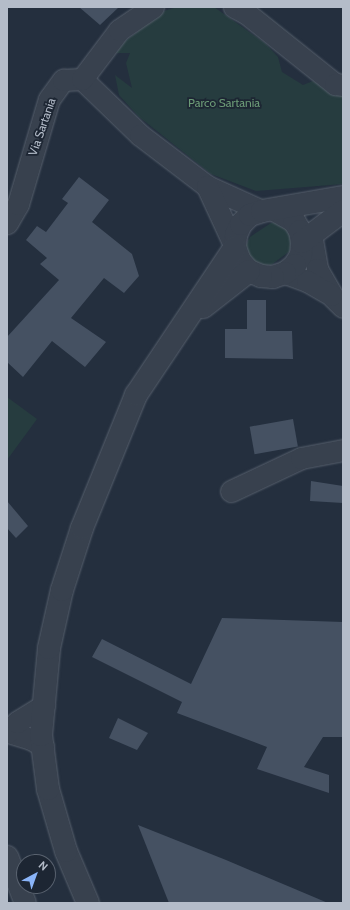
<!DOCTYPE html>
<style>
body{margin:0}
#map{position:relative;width:350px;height:910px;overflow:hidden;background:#242f3e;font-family:Cabin,sans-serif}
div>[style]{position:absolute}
.green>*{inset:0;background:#263c3f}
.building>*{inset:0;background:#455162;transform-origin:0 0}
.roads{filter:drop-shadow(0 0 1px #565f6c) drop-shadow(0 0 1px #565f6c)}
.minor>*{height:21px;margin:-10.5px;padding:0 10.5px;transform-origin:10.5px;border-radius:10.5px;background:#38414e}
.tertiary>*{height:22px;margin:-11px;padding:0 11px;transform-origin:11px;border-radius:11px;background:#38414e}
span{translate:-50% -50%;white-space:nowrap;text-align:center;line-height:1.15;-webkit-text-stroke:3.5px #1d2633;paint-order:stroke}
.park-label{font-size:12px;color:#6b9a76}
.street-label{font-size:12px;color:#b4bcc9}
.frame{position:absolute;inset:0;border:8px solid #b4bcc9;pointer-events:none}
.north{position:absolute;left:16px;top:854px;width:40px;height:40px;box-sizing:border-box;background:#1d2633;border:1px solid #59626f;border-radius:50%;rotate:41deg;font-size:11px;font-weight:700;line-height:16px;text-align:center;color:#b4bcc9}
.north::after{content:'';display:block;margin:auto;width:14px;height:18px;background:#8ab4f8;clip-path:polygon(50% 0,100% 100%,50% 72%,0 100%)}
</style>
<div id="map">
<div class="green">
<i style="clip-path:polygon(177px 7px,214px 7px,265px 43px,278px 57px,282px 72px,303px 85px,313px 81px,343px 92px,343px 184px,256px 191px,211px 174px,138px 116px,119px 95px,115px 75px,132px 88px,126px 63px,130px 53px,115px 53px,124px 42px,164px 11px)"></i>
<i style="clip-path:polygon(281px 222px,294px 234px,290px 251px,271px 265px,262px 267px,253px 262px,247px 254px,246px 245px,250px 237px,271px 223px)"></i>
<i style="clip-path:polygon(7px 397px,37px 419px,7px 460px)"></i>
</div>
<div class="building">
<i style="clip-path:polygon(79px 7px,119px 7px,100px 25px)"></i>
<i style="clip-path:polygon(79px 177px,109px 200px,92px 222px,132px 254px,139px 276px,124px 293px,104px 278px,71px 318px,106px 342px,85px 367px,52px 341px,23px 377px,7px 362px,7px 337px,59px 280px,40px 264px,47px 258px,26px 240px,37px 226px,46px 232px,68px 203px,62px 199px)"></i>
<i style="clip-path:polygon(247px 300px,266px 300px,266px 331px,292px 331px,293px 359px,225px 358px,225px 329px,247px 329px)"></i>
<i style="left:293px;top:419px;width:28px;height:44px;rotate:80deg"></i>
<i style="clip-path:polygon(311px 481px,343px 486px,343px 503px,310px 501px)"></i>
<i style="clip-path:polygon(7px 501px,28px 526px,16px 538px,7px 528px)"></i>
<i style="clip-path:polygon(222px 618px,343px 622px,343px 737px,323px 737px,304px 767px,329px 775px,329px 793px,257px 769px,267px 747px,177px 713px,182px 702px,92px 657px,102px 639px,191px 684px)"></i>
<i style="clip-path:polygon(118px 718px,148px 733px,137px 750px,109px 738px)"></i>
<i style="clip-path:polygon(138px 825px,226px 860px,328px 903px,169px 903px)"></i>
</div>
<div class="roads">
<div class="minor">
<i style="left:234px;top:7px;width:13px;rotate:27deg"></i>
<i style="left:246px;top:13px;width:114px;rotate:38.6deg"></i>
<i style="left:335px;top:84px;width:8px;rotate:7deg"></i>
<i style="left:82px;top:79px;width:81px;rotate:44deg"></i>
<i style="left:140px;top:135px;width:84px;rotate:37.3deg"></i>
<i style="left:207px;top:186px;width:60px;rotate:24.4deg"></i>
<i style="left:207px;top:186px;width:67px;rotate:65.3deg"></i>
<i style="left:7px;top:223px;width:22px;rotate:-60deg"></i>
<i style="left:18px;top:204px;width:109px;rotate:-73.6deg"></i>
<i style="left:49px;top:99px;width:24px;rotate:-54deg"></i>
<i style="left:63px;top:80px;width:19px;rotate:-3deg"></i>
<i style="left:82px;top:79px;width:61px;rotate:-52.9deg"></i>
<i style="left:119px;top:30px;width:41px;rotate:-34.1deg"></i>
<i style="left:311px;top:234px;width:36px;rotate:80deg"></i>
<i style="left:317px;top:269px;width:32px;rotate:60deg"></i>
<i style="left:333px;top:297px;width:14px;rotate:45deg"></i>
<i style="left:285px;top:273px;width:23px;rotate:20deg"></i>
<i style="left:307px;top:281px;width:28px;rotate:30deg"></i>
<i style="left:231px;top:491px;width:77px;rotate:-25.2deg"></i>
<i style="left:301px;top:458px;width:43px;rotate:-10.8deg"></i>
<i style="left:43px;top:746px;width:14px;rotate:-150deg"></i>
<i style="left:31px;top:739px;width:24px;rotate:-163deg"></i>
<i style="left:8px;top:732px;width:13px;rotate:-48deg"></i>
<i style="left:17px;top:722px;width:32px;rotate:-32deg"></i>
<i style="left:7px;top:856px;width:50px;rotate:69deg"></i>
</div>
<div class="tertiary">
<i style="left:274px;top:210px;width:23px;rotate:29deg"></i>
<i style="left:294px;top:221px;width:12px;rotate:59deg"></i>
<i style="left:300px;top:231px;width:11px;rotate:80deg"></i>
<i style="left:302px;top:242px;width:13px;rotate:94deg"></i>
<i style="left:301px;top:255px;width:12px;rotate:121deg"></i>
<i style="left:295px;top:265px;width:13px;rotate:141deg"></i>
<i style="left:285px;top:273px;width:13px;rotate:162deg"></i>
<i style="left:273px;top:277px;width:12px;rotate:-175deg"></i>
<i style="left:261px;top:276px;width:13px;rotate:-157deg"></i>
<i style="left:249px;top:271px;width:13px;rotate:-132deg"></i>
<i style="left:240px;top:261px;width:15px;rotate:-110deg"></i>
<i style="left:235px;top:247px;width:12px;rotate:-85deg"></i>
<i style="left:236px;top:235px;width:12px;rotate:-66deg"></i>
<i style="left:241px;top:224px;width:13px;rotate:-45deg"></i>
<i style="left:250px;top:215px;width:13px;rotate:-18deg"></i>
<i style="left:262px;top:211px;width:82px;rotate:-9.8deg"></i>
<i style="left:302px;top:242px;width:51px;rotate:-37.1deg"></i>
<i style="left:203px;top:307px;width:58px;rotate:-38deg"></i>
<i style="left:88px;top:903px;width:56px;rotate:-112.9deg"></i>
<i style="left:66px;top:851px;width:65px;rotate:-106.2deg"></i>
<i style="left:48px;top:789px;width:54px;rotate:-97.4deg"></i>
<i style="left:41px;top:735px;width:87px;rotate:-84.7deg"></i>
<i style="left:49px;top:648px;width:59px;rotate:-77.4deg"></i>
<i style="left:62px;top:590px;width:65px;rotate:-72.1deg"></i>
<i style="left:82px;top:528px;width:144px;rotate:-67.9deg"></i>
<i style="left:136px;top:395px;width:178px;rotate:-56.2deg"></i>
</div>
</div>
<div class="park-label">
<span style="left:224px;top:103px">Parco Sartania</span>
</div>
<div class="street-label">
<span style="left:42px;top:127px;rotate:-71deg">Via Sartania</span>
</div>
<div class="frame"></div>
<div class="north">N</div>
</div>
